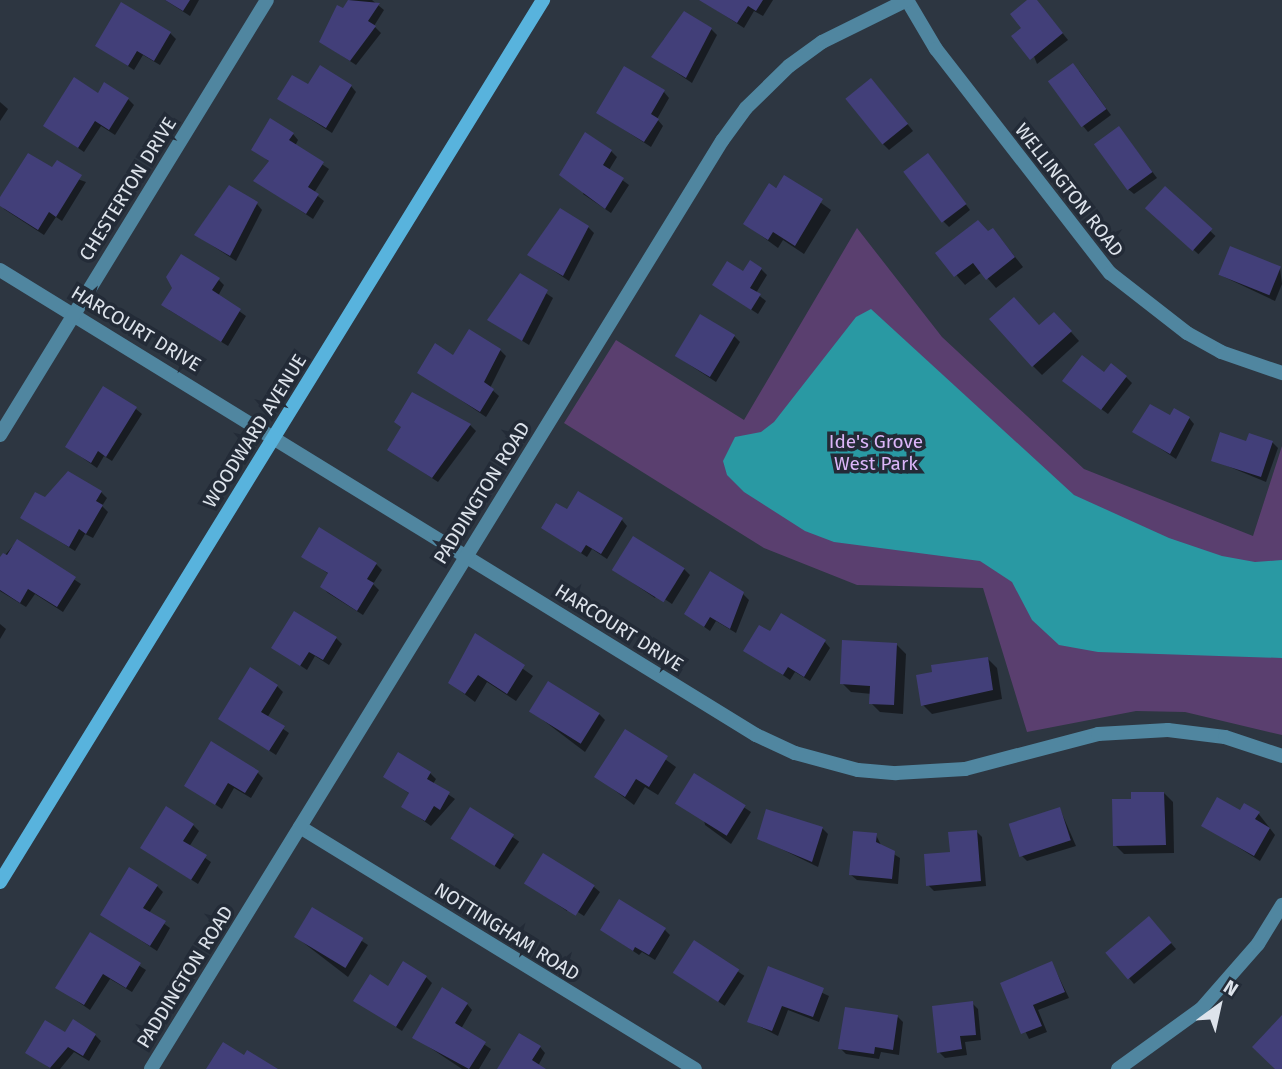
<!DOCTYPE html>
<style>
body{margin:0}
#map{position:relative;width:1282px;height:1069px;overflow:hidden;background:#2d3641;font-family:"Fira Sans",sans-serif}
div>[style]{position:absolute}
.green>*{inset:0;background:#5a3f6f}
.water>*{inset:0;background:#2999a3}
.shadow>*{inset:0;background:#0007;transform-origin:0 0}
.building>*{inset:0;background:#423f79;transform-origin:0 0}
.minor>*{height:14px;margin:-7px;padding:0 7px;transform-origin:7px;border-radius:7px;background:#5086a0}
.secondary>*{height:14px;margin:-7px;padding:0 7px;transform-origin:7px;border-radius:7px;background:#58b3dd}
span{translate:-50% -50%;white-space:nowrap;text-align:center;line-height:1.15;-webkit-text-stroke:7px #232b37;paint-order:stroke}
.street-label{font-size:19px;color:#dde3eb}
.park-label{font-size:19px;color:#dbb5f8}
.north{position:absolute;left:1184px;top:971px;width:70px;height:70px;-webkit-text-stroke:5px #232b37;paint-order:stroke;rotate:33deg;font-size:19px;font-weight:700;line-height:28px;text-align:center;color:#dde3eb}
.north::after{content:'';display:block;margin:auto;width:24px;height:32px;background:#dde3eb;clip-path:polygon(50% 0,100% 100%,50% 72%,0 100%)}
</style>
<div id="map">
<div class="green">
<i style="clip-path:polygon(857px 228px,942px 337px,1084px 469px,1253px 536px,1282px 446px,1282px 735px,1185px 712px,1136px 711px,1027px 732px,983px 588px,857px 585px,764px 548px,564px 423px,616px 340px,744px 420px)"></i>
</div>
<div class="water">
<i style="clip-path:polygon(871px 309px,1074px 495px,1169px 538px,1222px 556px,1255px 562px,1282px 560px,1282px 658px,1098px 652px,1059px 645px,1032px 620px,1012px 582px,980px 561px,834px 542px,805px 531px,744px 492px,727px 475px,723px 461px,735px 437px,761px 432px,774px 422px,856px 317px)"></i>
</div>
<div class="shadow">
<i style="clip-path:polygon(165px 0,199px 0,190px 16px)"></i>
<i style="clip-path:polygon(350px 0,372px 0,384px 10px,374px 26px,381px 33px,356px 65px,321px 42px)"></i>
<i style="clip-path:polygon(701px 0,773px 0,763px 16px,754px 11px,744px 28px)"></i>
<i style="clip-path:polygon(1030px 0,1039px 4px,1068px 40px,1037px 64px,1023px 29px)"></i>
<i style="clip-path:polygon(711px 29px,717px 35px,692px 83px,653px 57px,664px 39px)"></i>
<i style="clip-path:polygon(170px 33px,176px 39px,160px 65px,143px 55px,134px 70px,98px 46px)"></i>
<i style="clip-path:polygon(1079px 71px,1111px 115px,1088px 132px,1083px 126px)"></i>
<i style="clip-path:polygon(351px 86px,356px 92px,332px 133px,279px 99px)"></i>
<i style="clip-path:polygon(877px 86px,913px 131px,889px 150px,883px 144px)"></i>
<i style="clip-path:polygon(664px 92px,669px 98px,657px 119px,663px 126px,651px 147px,598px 113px)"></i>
<i style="clip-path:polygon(99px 95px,128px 99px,134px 105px,115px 135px,101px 126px,84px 152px,46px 126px)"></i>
<i style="clip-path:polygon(0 102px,8px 109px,0 121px)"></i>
<i style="clip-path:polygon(293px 134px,298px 140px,295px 146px,329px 169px,314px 193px,324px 201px,313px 219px,256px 181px,270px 162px,253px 149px)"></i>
<i style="clip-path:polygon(1124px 134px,1157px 178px,1134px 194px,1128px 189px)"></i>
<i style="clip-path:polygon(611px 151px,617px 157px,609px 170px,629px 185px,611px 213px,583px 194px)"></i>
<i style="clip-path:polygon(933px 161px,970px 210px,949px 227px,943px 221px)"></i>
<i style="clip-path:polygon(52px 170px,86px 182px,62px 221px,56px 217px,44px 235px,4px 209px,0 201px)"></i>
<i style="clip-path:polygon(785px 177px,831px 210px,804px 254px,783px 240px,778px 248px,745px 224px)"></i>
<i style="left:1165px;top:189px;width:69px;height:25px;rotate:43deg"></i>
<i style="clip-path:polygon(257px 204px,262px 210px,236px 261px,196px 235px)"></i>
<i style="clip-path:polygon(588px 227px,594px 233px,569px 281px,530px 255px)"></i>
<i style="clip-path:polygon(989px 233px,1001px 239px,1023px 267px,996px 288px,982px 272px,965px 285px,938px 254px)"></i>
<i style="clip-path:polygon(1280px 268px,1282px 284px,1275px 301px,1220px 275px)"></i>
<i style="clip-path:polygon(761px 269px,767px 275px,756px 293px,766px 301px,758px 314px,714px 285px)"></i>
<i style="clip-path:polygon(521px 276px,553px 298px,529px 345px,489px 320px)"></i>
<i style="clip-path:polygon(219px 280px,224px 285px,218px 296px,246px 316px,228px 346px,169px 310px)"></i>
<i style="clip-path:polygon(1063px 323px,1079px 341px,1042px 375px,1033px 366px,1040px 327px)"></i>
<i style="clip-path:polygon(734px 336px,740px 342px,716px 382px,676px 356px)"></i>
<i style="clip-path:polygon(500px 350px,506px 356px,490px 388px,499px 396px,486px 417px,419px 372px,454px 358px)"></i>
<i style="clip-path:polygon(1105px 374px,1126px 377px,1132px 383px,1108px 414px,1070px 386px)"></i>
<i style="clip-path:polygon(136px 409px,142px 414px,112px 461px,104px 456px,97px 468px,67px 447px)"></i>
<i style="clip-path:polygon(1170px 417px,1189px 418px,1194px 424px,1176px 459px,1134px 431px)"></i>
<i style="clip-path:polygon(470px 425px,476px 431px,438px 482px,389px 450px)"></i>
<i style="clip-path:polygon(1272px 442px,1278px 448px,1266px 482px,1213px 460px,1248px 443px)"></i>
<i style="clip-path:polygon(101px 492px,107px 498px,102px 506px,108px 512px,93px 538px,85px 534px,75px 551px,22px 518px,45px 500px)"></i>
<i style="clip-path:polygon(568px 511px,622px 520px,627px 526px,607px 559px,592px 549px,587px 557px,543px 528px)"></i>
<i style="clip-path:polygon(17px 541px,81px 584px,63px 612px,35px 594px,26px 607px,0 591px,0 561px)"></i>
<i style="clip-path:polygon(303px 556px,376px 564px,382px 570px,373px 584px,379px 590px,363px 615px,328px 593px,322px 587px,330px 575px)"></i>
<i style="clip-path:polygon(684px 569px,690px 575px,672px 604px,657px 594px,655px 598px,614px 570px)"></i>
<i style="clip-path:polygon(743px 594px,749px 600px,736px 633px,716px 621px,710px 631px,686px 614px)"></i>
<i style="clip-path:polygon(0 624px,6px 629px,0 639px)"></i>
<i style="clip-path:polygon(770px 634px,825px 642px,830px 648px,810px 681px,795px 672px,790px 680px,746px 650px)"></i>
<i style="clip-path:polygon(475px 635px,533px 676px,516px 701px,487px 682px,475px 702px,450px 683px)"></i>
<i style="clip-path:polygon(336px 638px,342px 644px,329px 665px,315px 656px,307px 670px,274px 648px)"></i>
<i style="clip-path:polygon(897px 645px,906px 654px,903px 714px,880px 712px,871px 703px,872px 694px,851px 692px,842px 683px)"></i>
<i style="clip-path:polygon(987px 658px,997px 668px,1002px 699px,932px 714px,923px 705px)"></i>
<i style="clip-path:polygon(277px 686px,283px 692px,267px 718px,289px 733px,276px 755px,220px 719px)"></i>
<i style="clip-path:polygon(531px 711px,599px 714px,605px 720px,585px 752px)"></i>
<i style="clip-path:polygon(626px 731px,676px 767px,658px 795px,645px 787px,634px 805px,597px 777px)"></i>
<i style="clip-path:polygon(399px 754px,430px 773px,436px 779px,433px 784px,455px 799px,431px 826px,403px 806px,410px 794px,385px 777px)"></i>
<i style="clip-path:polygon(257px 772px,263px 778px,251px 798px,234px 788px,222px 809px,186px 785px)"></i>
<i style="clip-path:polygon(695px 775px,751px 812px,731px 844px,705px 825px)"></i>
<i style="clip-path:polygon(1164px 793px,1173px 802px,1174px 853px,1124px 854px,1115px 845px,1133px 800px)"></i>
<i style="left:471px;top:809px;width:58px;height:34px;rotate:34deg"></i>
<i style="clip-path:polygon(1060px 809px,1076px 846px,1027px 861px,1021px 855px)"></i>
<i style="clip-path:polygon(1240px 812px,1258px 813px,1275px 835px,1260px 861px,1203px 825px)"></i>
<i style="clip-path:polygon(193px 825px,199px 831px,189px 847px,211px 862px,198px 884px,142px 848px)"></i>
<i style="clip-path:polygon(822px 828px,828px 834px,818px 867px,759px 838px)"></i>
<i style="clip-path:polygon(976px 831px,982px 837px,986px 886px,934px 891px,928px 885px)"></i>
<i style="clip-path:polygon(876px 835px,882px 847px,900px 858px,898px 884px,857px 880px,851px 875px)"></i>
<i style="clip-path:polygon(526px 883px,594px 887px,600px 892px,584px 916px,570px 907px,567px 911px)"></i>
<i style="clip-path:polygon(157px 886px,163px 892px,149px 913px,170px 928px,157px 951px,102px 915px)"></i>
<i style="clip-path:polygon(313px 909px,368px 945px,348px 977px,296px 937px)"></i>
<i style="clip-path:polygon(1155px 924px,1176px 949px,1134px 984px,1108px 953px)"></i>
<i style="clip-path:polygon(602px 930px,665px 930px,670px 935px,655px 960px,642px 952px,639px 955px)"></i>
<i style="clip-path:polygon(90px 934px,146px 970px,132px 992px,110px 979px,90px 1010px,58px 988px)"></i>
<i style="left:694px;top:943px;width:60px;height:36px;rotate:33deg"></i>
<i style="clip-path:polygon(1052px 963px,1069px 998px,1038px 1010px,1047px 1032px,1029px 1039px,1002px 984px)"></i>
<i style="clip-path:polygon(769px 968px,829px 996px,819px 1022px,788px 1010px,778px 1036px,749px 1021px)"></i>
<i style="clip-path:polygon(426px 977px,432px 983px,402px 1031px,355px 1000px)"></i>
<i style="clip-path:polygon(972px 1003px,978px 1009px,981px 1040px,965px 1042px,967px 1055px,945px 1058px,939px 1052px)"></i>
<i style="clip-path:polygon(467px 1004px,472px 1010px,461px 1029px,491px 1049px,479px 1069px,462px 1069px,414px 1037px)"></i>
<i style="clip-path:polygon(898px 1017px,903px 1022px,899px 1055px,881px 1052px,879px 1059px,846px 1054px,840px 1048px)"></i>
<i style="clip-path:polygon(66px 1034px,95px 1035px,101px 1041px,89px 1061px,74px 1052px,60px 1069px,51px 1069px,27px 1052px)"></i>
<i style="clip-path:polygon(540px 1047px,545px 1053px,538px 1066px,543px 1069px,499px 1069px)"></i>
</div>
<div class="building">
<i style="clip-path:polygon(165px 0,190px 0,183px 11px)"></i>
<i style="clip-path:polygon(348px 0,380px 3px,368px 21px,376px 26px,350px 61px,319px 42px,337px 5px,343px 8px)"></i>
<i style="clip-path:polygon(699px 0,763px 0,756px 11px,748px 6px,737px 23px)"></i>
<i style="clip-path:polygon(1027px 0,1037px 0,1063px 33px,1030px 60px,1011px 36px,1021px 28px,1010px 14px)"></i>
<i style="clip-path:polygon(121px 2px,171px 32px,154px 61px,137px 51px,128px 66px,95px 46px)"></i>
<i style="clip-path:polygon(684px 11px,712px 28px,686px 78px,651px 57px)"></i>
<i style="left:1073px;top:63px;width:57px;height:31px;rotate:54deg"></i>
<i style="clip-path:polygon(320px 65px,352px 85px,326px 128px,277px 99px,292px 75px,308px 84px)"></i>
<i style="clip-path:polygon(624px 66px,665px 90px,651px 114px,659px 119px,644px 142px,596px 113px)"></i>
<i style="clip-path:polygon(74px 77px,98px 93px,104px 82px,129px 98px,109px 130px,95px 121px,78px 148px,43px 126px)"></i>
<i style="left:871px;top:78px;width:59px;height:33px;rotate:51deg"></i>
<i style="clip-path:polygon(270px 118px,294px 133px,289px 140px,324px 162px,308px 187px,319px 194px,306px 214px,253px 181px,269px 161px,251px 150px)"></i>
<i style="left:1119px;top:126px;width:57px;height:31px;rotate:54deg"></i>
<i style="clip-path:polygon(585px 132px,612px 150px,603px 165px,624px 178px,605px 209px,559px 175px)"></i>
<i style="clip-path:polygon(28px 153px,52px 167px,57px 160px,82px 175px,56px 217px,49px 212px,38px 230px,0 206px,0 197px)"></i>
<i style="left:928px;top:153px;width:64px;height:31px;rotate:53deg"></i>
<i style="clip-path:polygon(784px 175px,823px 199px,795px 246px,773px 232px,768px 240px,743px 224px,769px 183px,776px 188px)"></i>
<i style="clip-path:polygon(229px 185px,258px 202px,230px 256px,194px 235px)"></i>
<i style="left:1165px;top:186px;width:64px;height:30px;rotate:42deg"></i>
<i style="clip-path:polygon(560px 208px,589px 226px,563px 276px,527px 255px)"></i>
<i style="clip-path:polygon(978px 220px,988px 231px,993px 228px,1015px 257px,986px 280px,973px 263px,954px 277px,935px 253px)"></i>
<i style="left:1230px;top:246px;width:55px;height:31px;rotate:22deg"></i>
<i style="clip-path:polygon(181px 254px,220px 278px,212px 290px,241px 309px,221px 342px,161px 305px,172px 288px,166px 277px)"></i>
<i style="clip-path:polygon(750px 260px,762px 268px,750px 288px,761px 294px,751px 310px,712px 285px,727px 261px,743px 271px)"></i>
<i style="clip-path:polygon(520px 273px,548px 290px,522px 341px,487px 320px)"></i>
<i style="clip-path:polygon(1014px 297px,1039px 325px,1054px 312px,1072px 331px,1032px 367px,989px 319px)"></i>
<i style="left:700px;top:314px;width:41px;height:49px;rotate:31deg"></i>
<i style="clip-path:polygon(469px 329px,501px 349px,484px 382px,494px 389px,480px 412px,417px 373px,435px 343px,453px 355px)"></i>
<i style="clip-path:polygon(1082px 355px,1104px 372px,1111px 363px,1127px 376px,1101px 410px,1062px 381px)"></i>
<i style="clip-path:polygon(103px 386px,137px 407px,106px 457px,98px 451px,91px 463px,65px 447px)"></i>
<i style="clip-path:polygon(412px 392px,471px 424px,432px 478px,387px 450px,401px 427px,394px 422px)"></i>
<i style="clip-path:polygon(1150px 404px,1170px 415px,1174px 408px,1190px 417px,1170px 454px,1132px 432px)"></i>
<i style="clip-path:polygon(1220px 432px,1246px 441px,1249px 433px,1273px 441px,1261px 477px,1211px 461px)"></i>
<i style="clip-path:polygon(68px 471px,102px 491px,96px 501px,103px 505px,86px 534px,79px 529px,69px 547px,20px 518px,35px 492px,45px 497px)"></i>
<i style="clip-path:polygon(578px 491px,623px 518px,601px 554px,586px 545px,581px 553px,541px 528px,556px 503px,567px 509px)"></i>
<i style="clip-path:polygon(319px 527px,377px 563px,367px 579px,374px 583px,357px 611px,320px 587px,328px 573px,301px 557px)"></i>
<i style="left:633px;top:536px;width:61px;height:40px;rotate:32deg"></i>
<i style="clip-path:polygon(17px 539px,76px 577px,57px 607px,28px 589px,20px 603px,0 590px,0 557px,3px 553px,7px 555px)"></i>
<i style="clip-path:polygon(710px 571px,744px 592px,730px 629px,710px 617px,704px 627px,684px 614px)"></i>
<i style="clip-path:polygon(294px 611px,337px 637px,323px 660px,309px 652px,300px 666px,271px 648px)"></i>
<i style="clip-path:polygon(781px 613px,826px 640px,804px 677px,788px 667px,783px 675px,743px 651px,759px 625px,770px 631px)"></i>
<i style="clip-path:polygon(475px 633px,525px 665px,507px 694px,478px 675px,465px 694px,448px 683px)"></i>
<i style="clip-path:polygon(842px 640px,897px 643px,894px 705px,869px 704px,870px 686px,840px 684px)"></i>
<i style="clip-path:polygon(988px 657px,993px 690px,921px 706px,916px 675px,932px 672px,931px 665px)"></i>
<i style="clip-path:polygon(250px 667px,278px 685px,261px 712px,285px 726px,269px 751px,218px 719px)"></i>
<i style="left:548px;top:681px;width:61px;height:36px;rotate:32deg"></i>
<i style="clip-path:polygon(625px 729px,668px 756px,649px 787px,636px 779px,625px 797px,594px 777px)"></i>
<i style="clip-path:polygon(211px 741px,259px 771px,245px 793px,228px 783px,215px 805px,184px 786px)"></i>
<i style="clip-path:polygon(398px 752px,431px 772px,427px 779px,450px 792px,440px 810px,434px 806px,425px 821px,401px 807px,409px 793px,383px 777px)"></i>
<i style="left:694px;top:773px;width:61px;height:36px;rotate:32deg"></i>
<i style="clip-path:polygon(1131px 792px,1164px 792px,1166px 845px,1113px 846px,1112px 799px,1131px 799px)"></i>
<i style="clip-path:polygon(1217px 797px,1240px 810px,1244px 803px,1260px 812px,1255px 819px,1270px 828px,1254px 856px,1201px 826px)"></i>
<i style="clip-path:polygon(166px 806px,194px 824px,183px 841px,207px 855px,191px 880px,140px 848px)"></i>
<i style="left:470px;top:807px;width:52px;height:37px;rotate:32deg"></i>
<i style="left:1060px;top:807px;width:35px;height:54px;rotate:72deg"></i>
<i style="clip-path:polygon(766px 809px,823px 827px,812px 862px,757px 839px)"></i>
<i style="clip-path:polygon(977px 830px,981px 881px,926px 886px,924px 854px,950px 852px,948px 832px)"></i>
<i style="clip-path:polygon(853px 831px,877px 833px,876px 842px,895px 851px,892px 879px,849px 875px)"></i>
<i style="left:543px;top:853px;width:61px;height:36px;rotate:32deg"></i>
<i style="clip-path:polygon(129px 867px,158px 885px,143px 908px,166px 921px,150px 946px,100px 915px)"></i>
<i style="clip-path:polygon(619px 899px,666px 928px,649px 955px,635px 947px,633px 951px,600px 930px)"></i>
<i style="left:312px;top:907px;width:60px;height:35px;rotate:31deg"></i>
<i style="left:1149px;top:916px;width:35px;height:57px;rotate:50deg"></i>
<i style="clip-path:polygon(90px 932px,141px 963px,126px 988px,103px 974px,84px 1005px,55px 988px)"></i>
<i style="left:694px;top:940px;width:54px;height:39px;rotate:33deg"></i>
<i style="clip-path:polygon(403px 961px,427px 976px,396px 1027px,353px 1001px,370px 974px,388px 986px)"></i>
<i style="clip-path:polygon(1052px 961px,1065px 992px,1033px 1005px,1042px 1026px,1021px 1034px,1000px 983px)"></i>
<i style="clip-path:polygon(768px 966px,824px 988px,813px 1017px,782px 1006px,772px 1031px,747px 1022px)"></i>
<i style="clip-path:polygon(442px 987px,468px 1003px,455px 1023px,486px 1042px,469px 1069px,412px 1038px)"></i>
<i style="clip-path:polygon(973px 1001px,976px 1035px,960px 1036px,962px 1049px,937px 1053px,932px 1006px)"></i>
<i style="clip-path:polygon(845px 1007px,898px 1015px,893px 1050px,875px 1047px,874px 1054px,838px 1049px)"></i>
<i style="clip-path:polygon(1282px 1015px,1282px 1069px,1275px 1069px,1252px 1047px)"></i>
<i style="clip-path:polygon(73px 1019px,96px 1034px,83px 1056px,68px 1047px,50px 1068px,25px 1053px,45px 1020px,65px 1032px)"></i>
<i style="clip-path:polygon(519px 1033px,541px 1046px,532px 1060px,546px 1069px,497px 1069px)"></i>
<i style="clip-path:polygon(223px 1042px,244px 1055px,247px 1050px,278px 1069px,206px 1069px)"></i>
</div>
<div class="minor">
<i style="left:907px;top:0;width:57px;rotate:59.4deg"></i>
<i style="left:936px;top:49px;width:284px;rotate:52.2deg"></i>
<i style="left:1110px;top:273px;width:98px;rotate:37.9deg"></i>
<i style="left:1187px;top:333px;width:39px;rotate:29deg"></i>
<i style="left:1221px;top:352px;width:65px;rotate:19deg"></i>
<i style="left:0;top:270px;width:888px;rotate:31.59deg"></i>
<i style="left:756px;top:735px;width:43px;rotate:24.8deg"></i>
<i style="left:795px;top:753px;width:65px;rotate:15.1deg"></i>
<i style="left:858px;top:770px;width:38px;rotate:5deg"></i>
<i style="left:896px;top:773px;width:69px;rotate:-3.3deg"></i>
<i style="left:965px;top:769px;width:138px;rotate:-14.7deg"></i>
<i style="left:1098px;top:734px;width:70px;rotate:-3.3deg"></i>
<i style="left:1168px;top:730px;width:57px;rotate:7deg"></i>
<i style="left:1225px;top:737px;width:60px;rotate:18.4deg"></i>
<i style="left:0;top:435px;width:510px;rotate:-58.46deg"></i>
<i style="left:300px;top:827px;width:463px;rotate:31.5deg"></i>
<i style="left:151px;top:1069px;width:1090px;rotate:-58.4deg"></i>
<i style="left:722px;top:141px;width:41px;rotate:-54deg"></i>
<i style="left:746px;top:108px;width:60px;rotate:-44.3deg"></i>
<i style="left:789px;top:66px;width:41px;rotate:-36deg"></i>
<i style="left:822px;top:42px;width:95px;rotate:-26.3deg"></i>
<i style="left:1118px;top:1069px;width:102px;rotate:-35.9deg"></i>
<i style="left:1201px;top:1009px;width:86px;rotate:-48.8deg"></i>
<i style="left:1258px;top:944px;width:46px;rotate:-58.4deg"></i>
</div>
<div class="secondary">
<i style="left:0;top:882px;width:1036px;rotate:-58.38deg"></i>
</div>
<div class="street-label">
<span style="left:128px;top:189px;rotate:-58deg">CHESTERTON DRIVE</span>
<span style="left:1069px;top:190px;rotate:52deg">WELLINGTON ROAD</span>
<span style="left:136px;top:329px;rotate:31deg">HARCOURT DRIVE</span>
<span style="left:255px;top:431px;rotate:-58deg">WOODWARD AVENUE</span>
<span style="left:482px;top:493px;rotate:-58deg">PADDINGTON ROAD</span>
<span style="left:619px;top:628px;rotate:32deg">HARCOURT DRIVE</span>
<span style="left:507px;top:932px;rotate:32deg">NOTTINGHAM ROAD</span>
<span style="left:185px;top:977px;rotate:-58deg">PADDINGTON ROAD</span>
</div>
<div class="park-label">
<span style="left:876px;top:453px">Ide's Grove<br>West Park</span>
</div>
<div class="north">N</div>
</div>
